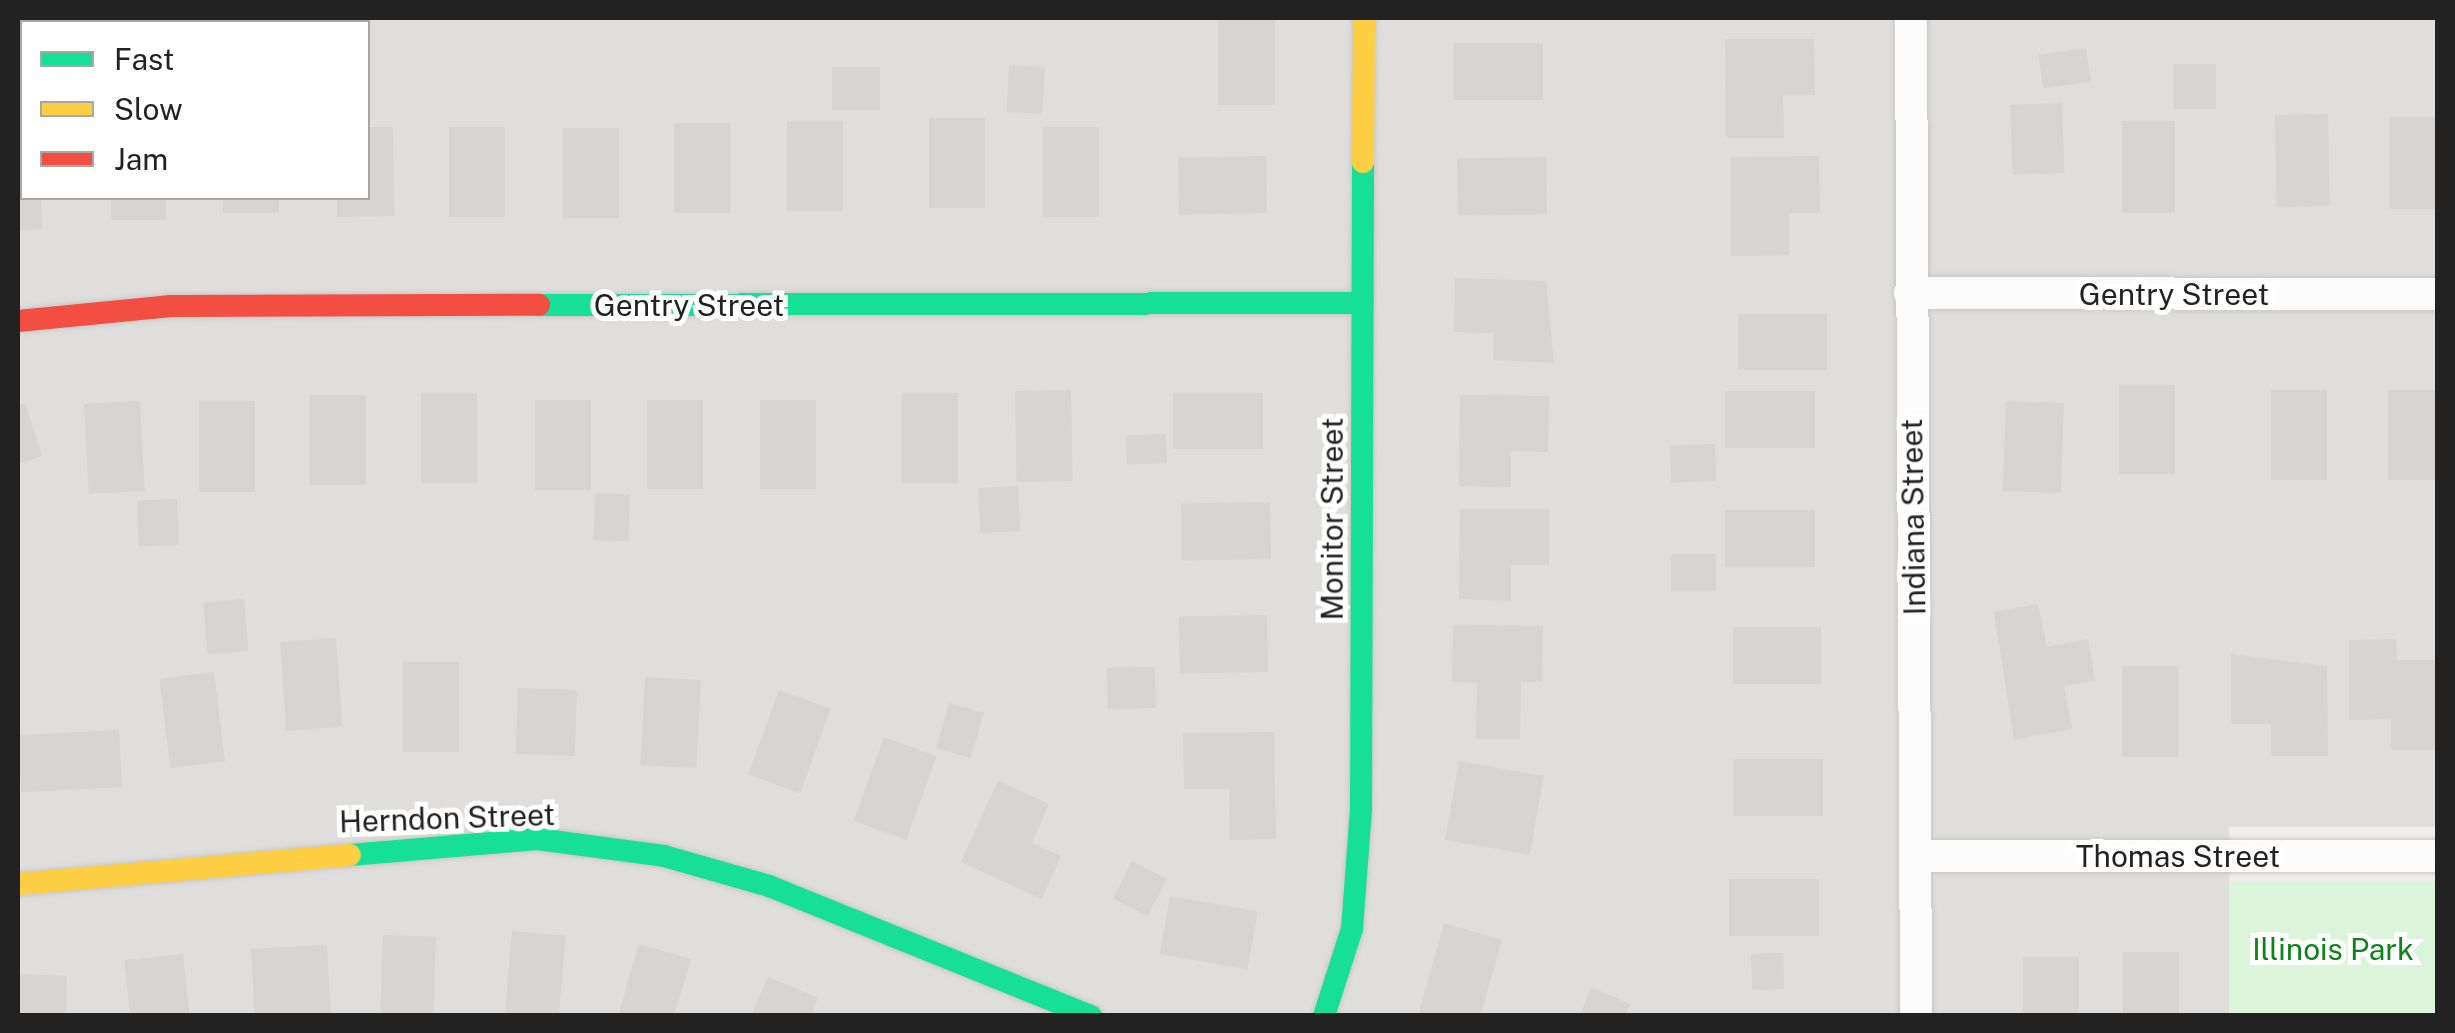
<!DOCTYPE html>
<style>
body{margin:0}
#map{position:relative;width:2455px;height:1033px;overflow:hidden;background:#f0eeeb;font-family:"Public Sans",sans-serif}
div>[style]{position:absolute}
.residential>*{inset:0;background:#dfdedc}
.park>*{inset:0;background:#daf5da;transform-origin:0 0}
.building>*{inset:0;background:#d7d4d2;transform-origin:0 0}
.roads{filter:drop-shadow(0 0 2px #c9c8c7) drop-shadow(0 0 2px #c9c8c7)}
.street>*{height:32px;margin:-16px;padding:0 16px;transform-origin:16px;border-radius:16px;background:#fdfcfc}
.fast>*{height:22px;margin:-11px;padding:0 11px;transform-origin:11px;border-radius:11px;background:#16e098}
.slow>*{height:22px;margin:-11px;padding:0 11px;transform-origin:11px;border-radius:11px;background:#ffcf43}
.jam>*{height:22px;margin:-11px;padding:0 11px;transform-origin:11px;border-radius:11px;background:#f24e42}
span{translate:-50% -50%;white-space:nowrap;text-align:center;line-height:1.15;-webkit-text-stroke:10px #fff;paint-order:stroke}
.street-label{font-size:30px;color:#222}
.park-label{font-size:30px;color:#0c8416}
.frame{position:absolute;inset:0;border:20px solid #222;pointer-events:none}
.legend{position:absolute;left:20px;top:20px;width:350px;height:180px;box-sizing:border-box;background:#fff;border:2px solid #a7a7a7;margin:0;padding:12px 18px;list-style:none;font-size:30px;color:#222}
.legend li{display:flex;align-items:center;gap:20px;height:50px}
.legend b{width:50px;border:2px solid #a7a7a7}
</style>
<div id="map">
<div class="residential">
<i style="clip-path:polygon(evenodd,18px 18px,2437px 18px,2437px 827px,2229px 827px,2229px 1015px,18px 1015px,18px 18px,22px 22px,368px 22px,368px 198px,22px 198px,22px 22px)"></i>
</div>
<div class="park">
<i style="left:2437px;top:881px;width:134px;height:208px;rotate:90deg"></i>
</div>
<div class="building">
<i style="left:1218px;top:18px;width:57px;height:87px"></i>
<i style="clip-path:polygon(1725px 39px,1814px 39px,1815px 95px,1783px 95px,1784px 138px,1726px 138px)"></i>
<i style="left:1454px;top:43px;width:89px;height:57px"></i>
<i style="left:2086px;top:48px;width:34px;height:48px;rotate:82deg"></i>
<i style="left:2216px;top:64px;width:45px;height:42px;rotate:90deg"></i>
<i style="left:1009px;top:65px;width:36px;height:47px;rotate:3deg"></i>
<i style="left:832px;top:67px;width:48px;height:43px"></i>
<i style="left:2062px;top:103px;width:70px;height:52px;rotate:88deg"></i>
<i style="left:2328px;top:114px;width:92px;height:53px;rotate:89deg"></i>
<i style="left:2390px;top:117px;width:48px;height:92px"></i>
<i style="left:929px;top:118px;width:56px;height:90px"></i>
<i style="left:787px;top:121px;width:56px;height:90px"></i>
<i style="left:2122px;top:121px;width:53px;height:92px"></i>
<i style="left:674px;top:123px;width:56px;height:90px"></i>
<i style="clip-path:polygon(368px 127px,393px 127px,394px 216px,337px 217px,337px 198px,368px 198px)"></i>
<i style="left:449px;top:127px;width:56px;height:90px"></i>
<i style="left:1043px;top:127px;width:56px;height:90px"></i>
<i style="left:563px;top:128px;width:56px;height:90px"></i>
<i style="clip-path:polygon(18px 139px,22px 198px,41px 198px,42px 229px,18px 230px)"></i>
<i style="left:1266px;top:156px;width:57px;height:88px;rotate:89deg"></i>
<i style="clip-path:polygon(1819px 156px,1820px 213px,1789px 213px,1789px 255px,1731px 256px,1731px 157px)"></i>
<i style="left:1546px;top:157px;width:57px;height:89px;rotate:89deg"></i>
<i style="left:111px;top:198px;width:55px;height:22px"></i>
<i style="left:223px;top:198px;width:56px;height:15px"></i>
<i style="clip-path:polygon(1455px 278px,1546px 281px,1554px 363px,1493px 360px,1494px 333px,1454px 332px)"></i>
<i style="left:1827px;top:314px;width:56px;height:89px;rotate:90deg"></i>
<i style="left:2119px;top:385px;width:56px;height:89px"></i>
<i style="left:1071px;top:390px;width:91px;height:56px;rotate:89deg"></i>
<i style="left:2271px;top:390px;width:56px;height:90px"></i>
<i style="left:2388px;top:390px;width:50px;height:90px"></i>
<i style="left:1815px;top:391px;width:57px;height:90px;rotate:90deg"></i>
<i style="left:421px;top:393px;width:56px;height:90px"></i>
<i style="left:958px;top:393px;width:90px;height:56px;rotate:90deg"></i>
<i style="left:1173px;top:393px;width:90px;height:56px"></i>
<i style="left:310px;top:395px;width:56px;height:90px"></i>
<i style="clip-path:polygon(1460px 395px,1549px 396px,1548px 452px,1511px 451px,1511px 487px,1459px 486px)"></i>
<i style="left:591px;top:400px;width:90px;height:56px;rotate:90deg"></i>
<i style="left:647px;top:400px;width:56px;height:89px"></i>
<i style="left:760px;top:400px;width:56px;height:89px"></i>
<i style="left:140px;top:401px;width:90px;height:56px;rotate:87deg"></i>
<i style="left:199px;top:401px;width:56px;height:91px"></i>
<i style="left:2006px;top:401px;width:58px;height:90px;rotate:2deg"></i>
<i style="clip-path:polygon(25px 403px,42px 456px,18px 464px,18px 406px)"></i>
<i style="left:1166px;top:434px;width:29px;height:40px;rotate:88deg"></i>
<i style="left:1715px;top:444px;width:37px;height:45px;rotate:88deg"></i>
<i style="left:1018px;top:486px;width:45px;height:40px;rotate:87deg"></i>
<i style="left:595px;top:493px;width:35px;height:47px;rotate:2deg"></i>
<i style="left:177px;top:499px;width:46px;height:40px;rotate:88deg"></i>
<i style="left:1270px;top:502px;width:57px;height:89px;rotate:89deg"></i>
<i style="clip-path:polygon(1460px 509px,1549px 509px,1549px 565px,1511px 565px,1511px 601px,1459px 599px)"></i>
<i style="left:1725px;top:510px;width:90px;height:57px"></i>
<i style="left:1716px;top:554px;width:37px;height:45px;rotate:90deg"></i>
<i style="left:244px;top:599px;width:52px;height:41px;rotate:85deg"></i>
<i style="clip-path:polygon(2038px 604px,2047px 647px,2088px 639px,2095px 681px,2064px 686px,2072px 729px,2014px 740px,1994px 612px)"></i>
<i style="left:1267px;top:615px;width:57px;height:88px;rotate:89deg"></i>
<i style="clip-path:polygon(1453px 625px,1543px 626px,1542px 682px,1521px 682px,1520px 739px,1476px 739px,1477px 683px,1452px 682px)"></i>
<i style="left:1733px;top:627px;width:88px;height:57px"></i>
<i style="left:336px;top:638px;width:89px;height:56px;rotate:86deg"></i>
<i style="clip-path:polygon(2396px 639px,2397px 660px,2438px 660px,2438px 750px,2391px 750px,2391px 719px,2349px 720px,2349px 640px)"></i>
<i style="clip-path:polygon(2231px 654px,2327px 666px,2328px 756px,2271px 756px,2271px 724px,2231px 724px)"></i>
<i style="left:459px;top:662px;width:90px;height:56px;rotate:90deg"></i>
<i style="left:2122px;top:666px;width:56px;height:91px"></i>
<i style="left:1155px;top:667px;width:41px;height:48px;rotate:89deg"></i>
<i style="left:214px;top:672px;width:90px;height:55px;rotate:83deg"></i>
<i style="left:645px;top:677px;width:56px;height:88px;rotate:3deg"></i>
<i style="left:518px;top:688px;width:59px;height:66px;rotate:2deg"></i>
<i style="left:779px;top:690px;width:55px;height:90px;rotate:20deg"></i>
<i style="left:949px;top:703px;width:36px;height:47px;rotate:16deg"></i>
<i style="left:119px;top:730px;width:57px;height:101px;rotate:87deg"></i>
<i style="clip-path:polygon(1274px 732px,1276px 839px,1230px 840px,1229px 789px,1184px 789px,1183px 733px)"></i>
<i style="left:884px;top:737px;width:56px;height:89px;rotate:20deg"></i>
<i style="left:1734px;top:759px;width:89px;height:57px"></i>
<i style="left:1459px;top:761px;width:86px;height:80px;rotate:10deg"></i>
<i style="clip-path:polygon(998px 781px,1049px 804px,1032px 843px,1061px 856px,1042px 899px,961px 862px)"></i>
<i style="left:1132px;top:861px;width:39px;height:42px;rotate:27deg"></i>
<i style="left:1729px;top:879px;width:90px;height:57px"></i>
<i style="left:1170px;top:896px;width:89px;height:59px;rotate:10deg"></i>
<i style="clip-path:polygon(1444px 923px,1502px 940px,1480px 1016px,1418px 1016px)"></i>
<i style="left:512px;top:931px;width:54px;height:85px;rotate:5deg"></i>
<i style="left:383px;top:935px;width:53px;height:81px;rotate:2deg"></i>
<i style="clip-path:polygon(639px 944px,691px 959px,674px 1016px,618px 1016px)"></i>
<i style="left:327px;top:945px;width:71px;height:76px;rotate:87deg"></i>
<i style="left:2179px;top:952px;width:64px;height:56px;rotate:90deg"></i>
<i style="left:1783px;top:953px;width:36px;height:32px;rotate:88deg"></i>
<i style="left:183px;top:954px;width:62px;height:59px;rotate:84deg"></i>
<i style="left:2023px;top:957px;width:56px;height:59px"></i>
<i style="left:18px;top:974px;width:49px;height:42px;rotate:2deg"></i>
<i style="clip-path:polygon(768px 977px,818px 998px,810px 1016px,751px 1016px)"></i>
<i style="clip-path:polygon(1591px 987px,1630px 1004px,1625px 1016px,1580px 1016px)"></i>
</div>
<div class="roads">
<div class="street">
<i style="left:1911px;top:18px;width:998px;rotate:89.71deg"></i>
<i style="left:1910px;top:293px;width:528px;rotate:0.11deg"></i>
<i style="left:1918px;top:856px;width:520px"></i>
</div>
<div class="fast">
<i style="left:539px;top:305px;width:823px;rotate:-0.14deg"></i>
<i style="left:350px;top:855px;width:188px;rotate:-4.9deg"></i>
<i style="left:537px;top:839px;width:128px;rotate:7.6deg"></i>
<i style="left:664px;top:856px;width:109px;rotate:15.9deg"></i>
<i style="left:769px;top:886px;width:347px;rotate:22deg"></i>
<i style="left:1324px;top:1016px;width:91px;rotate:-72.2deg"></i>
<i style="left:1352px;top:929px;width:121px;rotate:-85.7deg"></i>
<i style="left:1361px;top:808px;width:646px;rotate:-89.82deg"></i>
</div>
<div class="slow">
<i style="left:1363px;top:162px;width:144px;rotate:-89.6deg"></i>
<i style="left:18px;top:884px;width:333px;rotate:-5deg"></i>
</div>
<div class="jam">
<i style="left:18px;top:321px;width:154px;rotate:-5.6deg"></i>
<i style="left:171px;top:306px;width:368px;rotate:-0.2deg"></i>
</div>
</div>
<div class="street-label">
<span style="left:2174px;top:294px">Gentry Street</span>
<span style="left:689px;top:305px">Gentry Street</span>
<span style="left:1913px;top:517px;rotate:-91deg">Indiana Street</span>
<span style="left:1332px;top:519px;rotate:-90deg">Monitor Street</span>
<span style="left:447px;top:818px;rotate:-2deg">Herndon Street</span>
<span style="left:2178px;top:856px">Thomas Street</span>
</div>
<div class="park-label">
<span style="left:2333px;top:949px">Illinois Park</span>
</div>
<div class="frame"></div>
<ul class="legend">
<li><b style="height:12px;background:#16e098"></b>Fast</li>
<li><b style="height:12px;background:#ffcf43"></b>Slow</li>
<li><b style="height:12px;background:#f24e42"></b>Jam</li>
</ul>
</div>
